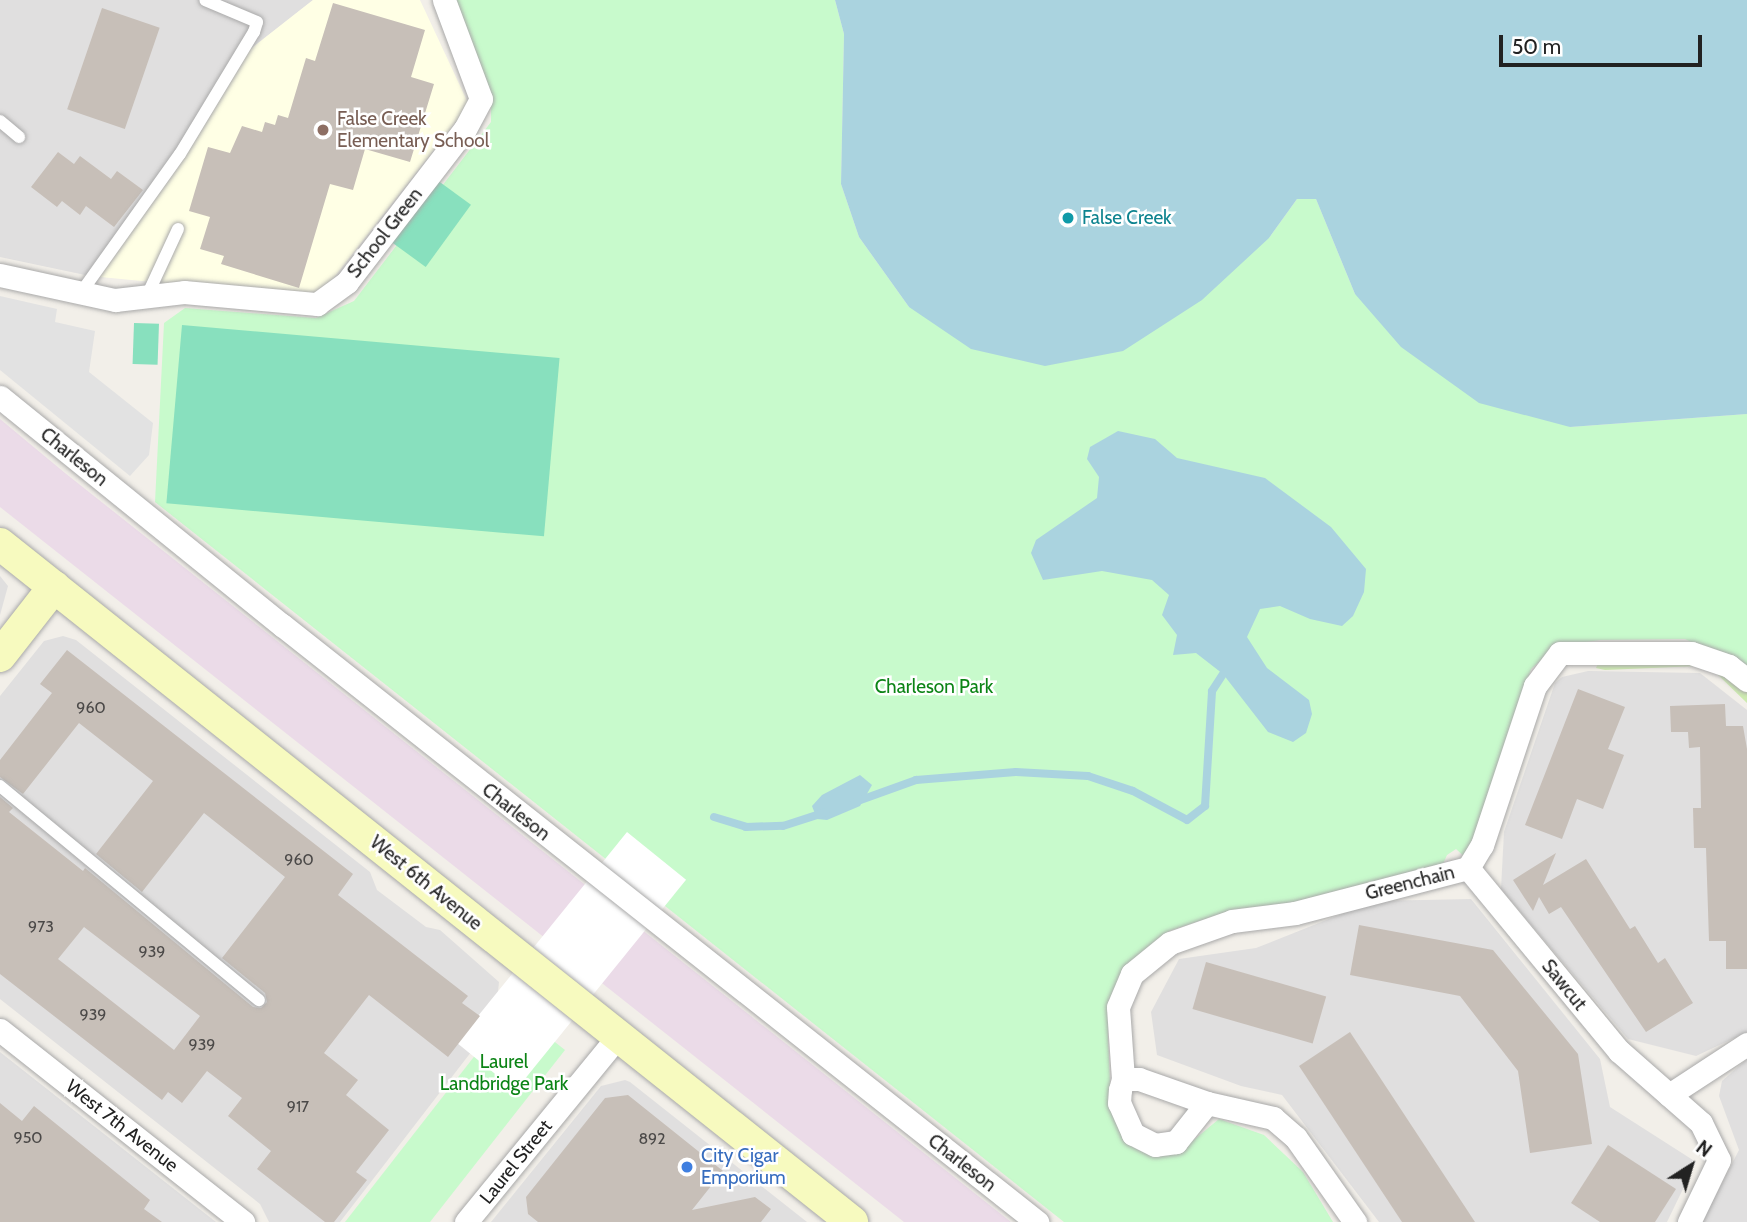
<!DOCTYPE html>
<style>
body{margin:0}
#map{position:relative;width:1747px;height:1222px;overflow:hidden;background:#f2efe9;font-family:Cabin,sans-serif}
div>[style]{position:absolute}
.residential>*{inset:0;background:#e0dfdf}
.industrial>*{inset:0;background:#ebdbe8}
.education>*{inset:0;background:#ffffe5}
.grass>*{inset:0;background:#cdebb0}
.park>*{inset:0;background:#c8facc}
.pitch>*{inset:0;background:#88e0be;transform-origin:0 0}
.parking>*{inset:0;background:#e2e2e2}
.water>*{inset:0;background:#aad3df}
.pier>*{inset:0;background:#fff;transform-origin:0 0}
.stream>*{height:8px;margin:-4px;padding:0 4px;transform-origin:4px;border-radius:4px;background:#aad3df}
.building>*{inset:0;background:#c7bfb8;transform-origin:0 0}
.roads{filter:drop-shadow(0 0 2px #a9a9a9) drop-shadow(0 0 2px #a9a9a9)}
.lane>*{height:12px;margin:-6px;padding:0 6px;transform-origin:6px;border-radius:6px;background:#fff}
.street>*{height:23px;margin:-11.5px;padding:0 11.5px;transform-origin:11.5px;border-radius:11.5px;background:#fff}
.secondary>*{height:32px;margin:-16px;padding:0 16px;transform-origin:16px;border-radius:16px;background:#f7fabf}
.dots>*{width:19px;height:19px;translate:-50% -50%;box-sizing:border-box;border:4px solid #fff;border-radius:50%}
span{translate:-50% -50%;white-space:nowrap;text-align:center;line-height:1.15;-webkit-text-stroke:5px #fff;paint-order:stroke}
.number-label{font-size:16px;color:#4b4948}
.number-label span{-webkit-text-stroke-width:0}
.education-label{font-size:19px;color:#785e54}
.left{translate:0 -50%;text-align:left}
.culture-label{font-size:19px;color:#0d838f}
.street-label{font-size:19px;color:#222}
.park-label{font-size:19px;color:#0c8416}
.shop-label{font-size:19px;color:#366cbe}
.north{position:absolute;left:1656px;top:1131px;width:70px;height:70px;-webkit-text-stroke:5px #fff;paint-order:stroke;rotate:37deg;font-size:19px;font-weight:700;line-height:28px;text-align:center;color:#222}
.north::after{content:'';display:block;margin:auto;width:24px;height:32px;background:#222;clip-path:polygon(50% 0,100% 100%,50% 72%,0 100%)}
.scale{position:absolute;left:1499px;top:35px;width:203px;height:32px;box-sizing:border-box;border:4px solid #222;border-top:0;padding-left:9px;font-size:21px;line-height:24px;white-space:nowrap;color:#222;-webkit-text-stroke:5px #fff;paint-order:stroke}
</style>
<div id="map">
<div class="residential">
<i style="clip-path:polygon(0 0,313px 0,239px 58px,90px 276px,0 257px)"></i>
<i style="clip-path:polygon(0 576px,8px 586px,0 615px)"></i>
<i style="clip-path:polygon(63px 636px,76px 640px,370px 872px,377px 890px,426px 927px,440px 930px,499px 982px,495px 1021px,340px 1222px,269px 1222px,260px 1204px,0 999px,0 696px,44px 641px)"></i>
<i style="clip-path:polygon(1588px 671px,1700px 673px,1747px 710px,1747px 1032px,1696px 1056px,1628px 1039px,1501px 889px,1504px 832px,1555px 683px,1562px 677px)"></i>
<i style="clip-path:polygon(1471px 899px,1600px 1059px,1610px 1107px,1696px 1162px,1667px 1222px,1379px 1222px,1282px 1095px,1241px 1086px,1157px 1055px,1151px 1012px,1179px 959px,1256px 948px,1374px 901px)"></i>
<i style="clip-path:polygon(0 1052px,216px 1222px,0 1222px)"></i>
<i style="clip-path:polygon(1747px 1059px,1747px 1222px,1702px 1222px,1739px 1150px,1719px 1096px,1722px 1081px)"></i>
<i style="clip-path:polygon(625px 1080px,630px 1082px,807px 1222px,491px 1222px,601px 1086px)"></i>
</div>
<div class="industrial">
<i style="clip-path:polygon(0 419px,65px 473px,1011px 1222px,904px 1222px,0 507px)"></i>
</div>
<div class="education">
<i style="clip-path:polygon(313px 0,420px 0,469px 105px,318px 298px,90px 276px,239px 58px)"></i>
</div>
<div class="grass">
<i style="clip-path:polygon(1600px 659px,1706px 663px,1747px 691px,1747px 703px,1716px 673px,1698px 666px,1605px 670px,1596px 668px)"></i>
</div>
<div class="park">
<i style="clip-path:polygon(450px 0,835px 0,844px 34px,841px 184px,859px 237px,909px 307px,1269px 238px,1297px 199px,1316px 199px,1355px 294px,1570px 427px,1747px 414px,1747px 669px,1685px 639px,1600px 640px,1557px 646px,1531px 669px,1469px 861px,1456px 849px,1447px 855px,1442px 866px,1254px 913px,1233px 910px,1169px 931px,1121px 977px,1108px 1035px,1111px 1103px,1178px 1153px,1219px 1119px,1264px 1135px,1303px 1172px,1333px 1222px,1064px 1222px,155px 502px,164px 323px,185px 308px,316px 318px,354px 301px,491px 122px,491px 104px)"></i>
<i style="clip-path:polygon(512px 1008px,565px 1050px,430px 1222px,345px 1222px)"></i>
</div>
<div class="pitch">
<i style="left:437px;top:180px;width:42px;height:77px;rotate:36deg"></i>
<i style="left:134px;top:323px;width:25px;height:41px;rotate:2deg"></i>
<i style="left:182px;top:325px;width:379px;height:179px;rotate:5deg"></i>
</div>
<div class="parking">
<i style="clip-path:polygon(0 296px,57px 309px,55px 322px,95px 331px,89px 372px,153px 423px,149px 455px,130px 476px,0 370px)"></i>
</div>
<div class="water">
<i style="clip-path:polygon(835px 0,1747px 0,1747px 414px,1570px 427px,1479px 403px,1401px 347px,1355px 294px,1316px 199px,1297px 199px,1269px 238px,1202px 300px,1123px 351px,1045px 366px,971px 349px,909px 307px,859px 237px,841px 184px,844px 34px)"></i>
<i style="clip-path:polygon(1118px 431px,1155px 439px,1177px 458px,1265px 478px,1331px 527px,1366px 569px,1364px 592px,1353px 616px,1342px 626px,1310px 619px,1280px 606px,1260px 609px,1247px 637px,1267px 668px,1309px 700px,1312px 714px,1306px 733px,1293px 742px,1268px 732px,1223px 674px,1196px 653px,1173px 655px,1177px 635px,1162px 615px,1169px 595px,1152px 580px,1102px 571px,1043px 580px,1031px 553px,1036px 540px,1097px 498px,1099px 477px,1087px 459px,1090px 447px)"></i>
<i style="clip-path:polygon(860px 775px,872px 785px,860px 806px,827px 820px,817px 819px,812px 806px,822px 795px)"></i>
</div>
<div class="pier">
<i style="left:627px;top:832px;width:76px;height:271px;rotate:39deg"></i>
</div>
<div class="stream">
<i style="left:855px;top:802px;width:65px;rotate:-19.8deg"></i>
<i style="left:916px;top:780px;width:100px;rotate:-4.6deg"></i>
<i style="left:1016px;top:772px;width:72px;rotate:3.2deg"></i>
<i style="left:1088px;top:776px;width:47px;rotate:18.4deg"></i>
<i style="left:1133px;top:791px;width:61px;rotate:28.2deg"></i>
<i style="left:1187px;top:820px;width:23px;rotate:-38deg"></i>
<i style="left:1205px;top:806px;width:115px;rotate:-86.5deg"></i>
<i style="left:1212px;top:691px;width:20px;rotate:-57deg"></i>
<i style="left:714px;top:817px;width:34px;rotate:17deg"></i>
<i style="left:746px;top:827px;width:37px;rotate:-2deg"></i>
<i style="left:783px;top:826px;width:45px;rotate:-18deg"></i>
</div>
<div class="building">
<i style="clip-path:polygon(333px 3px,425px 30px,411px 77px,434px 84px,410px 162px,365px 149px,353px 190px,330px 184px,299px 288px,221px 264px,224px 256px,200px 249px,210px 217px,189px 211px,208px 147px,230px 153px,242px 126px,262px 132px,265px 122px,275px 125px,278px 115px,288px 118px,306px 58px,315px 61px)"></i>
<i style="left:102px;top:8px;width:61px;height:107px;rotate:19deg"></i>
<i style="clip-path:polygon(58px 152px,74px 164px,80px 156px,111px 179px,117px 171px,143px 190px,114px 227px,86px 206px,80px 215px,62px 201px,57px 207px,31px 187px)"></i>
<i style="clip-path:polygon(evenodd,67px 650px,353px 874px,338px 895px,468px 996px,462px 1003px,480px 1016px,448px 1057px,369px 995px,324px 1053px,358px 1080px,346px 1095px,389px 1130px,356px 1172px,367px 1180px,334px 1222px,325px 1222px,257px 1169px,271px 1151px,228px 1116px,242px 1098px,207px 1071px,182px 1103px,168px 1092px,162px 1100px,0 974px,0 797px,13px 808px,9px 812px,83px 871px,85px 868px,253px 1007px,261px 1008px,267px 1002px,265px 993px,222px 958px,285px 877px,204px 813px,142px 892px,96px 854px,153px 781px,79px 723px,23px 794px,0 777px,0 760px,52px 693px,40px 684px,67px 650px,84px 927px,200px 1016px,174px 1050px,58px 959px,84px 927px)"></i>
<i style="clip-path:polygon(1578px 689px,1625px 707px,1608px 749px,1624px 755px,1603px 809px,1577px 799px,1562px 839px,1525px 825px)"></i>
<i style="clip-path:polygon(1725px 704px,1726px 726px,1743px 726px,1747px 749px,1747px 969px,1726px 969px,1726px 941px,1709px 941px,1706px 848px,1694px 848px,1693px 808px,1701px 808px,1700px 747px,1689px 748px,1688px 732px,1671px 732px,1670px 706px)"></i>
<i style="clip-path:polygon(1556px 853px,1543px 885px,1586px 859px,1630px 929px,1635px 926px,1658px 963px,1665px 958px,1693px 1003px,1646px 1032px,1561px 907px,1549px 914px,1539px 897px,1533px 911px,1513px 880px)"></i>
<i style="clip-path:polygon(1359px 925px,1493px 950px,1578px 1054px,1592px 1144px,1530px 1153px,1518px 1071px,1460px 996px,1350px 975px)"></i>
<i style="left:1206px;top:962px;width:125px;height:49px;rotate:16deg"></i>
<i style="clip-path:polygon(1350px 1032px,1475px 1222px,1402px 1222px,1299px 1066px)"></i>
<i style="clip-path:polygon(628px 1095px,723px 1171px,692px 1210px,755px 1197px,771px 1209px,761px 1222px,538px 1222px,528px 1214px,526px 1197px,605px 1098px)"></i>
<i style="clip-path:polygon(0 1103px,22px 1121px,34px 1106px,150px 1200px,144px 1209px,162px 1222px,0 1222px)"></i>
<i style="clip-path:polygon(1608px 1145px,1676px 1189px,1655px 1222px,1600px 1222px,1571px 1203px)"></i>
</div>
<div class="roads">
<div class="lane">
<i style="left:0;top:121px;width:25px;rotate:40deg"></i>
<i style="left:80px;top:294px;width:172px;rotate:-54.5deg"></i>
<i style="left:180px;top:154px;width:143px;rotate:-58.8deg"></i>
<i style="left:254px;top:32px;width:10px;rotate:-73deg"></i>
<i style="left:257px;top:22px;width:56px;rotate:-157.1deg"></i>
<i style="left:146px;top:298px;width:76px;rotate:-65.1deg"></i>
<i style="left:0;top:786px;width:336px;rotate:39.6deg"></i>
</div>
<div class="street">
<i style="left:0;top:275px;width:118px;rotate:12.3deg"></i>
<i style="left:115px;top:300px;width:69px;rotate:-6.6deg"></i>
<i style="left:184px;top:292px;width:134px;rotate:5.2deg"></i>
<i style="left:317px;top:304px;width:37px;rotate:-36deg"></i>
<i style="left:347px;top:282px;width:193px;rotate:-52.4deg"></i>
<i style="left:465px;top:129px;width:34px;rotate:-62deg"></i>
<i style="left:481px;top:99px;width:106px;rotate:-110.5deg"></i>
<i style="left:0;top:397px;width:363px;rotate:39deg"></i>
<i style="left:282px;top:625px;width:963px;rotate:38.33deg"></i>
<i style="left:1468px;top:868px;width:237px;rotate:50.5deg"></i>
<i style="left:1619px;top:1051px;width:109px;rotate:41.3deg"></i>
<i style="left:1701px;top:1123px;width:41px;rotate:64.1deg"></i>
<i style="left:1719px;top:1160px;width:69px;rotate:115.8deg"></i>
<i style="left:0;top:1030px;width:310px;rotate:38.3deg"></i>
<i style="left:1123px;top:1079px;width:72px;rotate:-94deg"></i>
<i style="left:1118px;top:1007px;width:36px;rotate:-67deg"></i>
<i style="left:1132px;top:974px;width:49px;rotate:-39.2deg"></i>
<i style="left:1170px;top:943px;width:66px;rotate:-19.5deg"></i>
<i style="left:1232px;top:921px;width:64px;rotate:-7.2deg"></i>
<i style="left:1295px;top:913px;width:179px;rotate:-14.6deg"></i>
<i style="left:1468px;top:868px;width:27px;rotate:-59deg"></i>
<i style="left:1482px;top:845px;width:168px;rotate:-71.6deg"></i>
<i style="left:1535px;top:686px;width:41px;rotate:-52.9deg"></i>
<i style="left:1560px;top:653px;width:131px"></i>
<i style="left:1691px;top:653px;width:40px;rotate:18.9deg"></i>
<i style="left:1729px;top:666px;width:23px;rotate:38deg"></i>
<i style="left:1669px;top:1095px;width:93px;rotate:-33.2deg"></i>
<i style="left:1207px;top:1103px;width:50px;rotate:128.5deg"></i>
<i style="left:1176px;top:1142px;width:21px;rotate:172deg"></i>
<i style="left:1155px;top:1145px;width:25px;rotate:-153deg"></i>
<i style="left:1133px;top:1134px;width:34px;rotate:-114deg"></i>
<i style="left:1119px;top:1103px;width:13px;rotate:-86deg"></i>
<i style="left:1120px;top:1090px;width:11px;rotate:-75deg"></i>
<i style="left:1123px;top:1079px;width:16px"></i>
<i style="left:1139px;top:1079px;width:72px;rotate:19.4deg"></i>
<i style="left:1207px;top:1103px;width:68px;rotate:12.8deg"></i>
<i style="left:1273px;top:1118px;width:30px;rotate:41deg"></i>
<i style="left:1296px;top:1138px;width:103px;rotate:54.9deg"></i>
<i style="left:466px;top:1222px;width:240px;rotate:-50.7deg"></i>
</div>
<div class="secondary">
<i style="left:0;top:544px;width:1089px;rotate:38.51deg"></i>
<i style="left:0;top:656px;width:88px;rotate:-52deg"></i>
</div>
</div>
<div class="dots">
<i style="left:323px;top:130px;background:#8d6e63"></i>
<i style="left:1068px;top:218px;background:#0f9aa8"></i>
<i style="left:687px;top:1167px;background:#3f7fe0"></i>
</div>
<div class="number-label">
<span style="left:91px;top:708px">960</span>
<span style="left:299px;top:860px">960</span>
<span style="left:41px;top:927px">973</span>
<span style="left:152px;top:952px">939</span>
<span style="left:93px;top:1015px">939</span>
<span style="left:202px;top:1045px">939</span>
<span style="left:298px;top:1107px">917</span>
<span style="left:28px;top:1138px">950</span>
<span style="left:652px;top:1139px">892</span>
</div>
<div class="education-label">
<span class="left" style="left:337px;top:130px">False Creek<br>Elementary School</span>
</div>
<div class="culture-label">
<span class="left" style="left:1082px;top:218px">False Creek</span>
</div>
<div class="street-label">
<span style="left:385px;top:233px;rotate:-52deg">School Green</span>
<span style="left:74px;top:457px;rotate:39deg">Charleson</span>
<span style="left:516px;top:812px;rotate:38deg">Charleson</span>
<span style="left:426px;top:883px;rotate:39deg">West 6th Avenue</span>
<span style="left:1410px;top:883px;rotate:-14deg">Greenchain</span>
<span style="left:1564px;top:985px;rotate:51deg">Sawcut</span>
<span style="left:122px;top:1126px;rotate:38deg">West 7th Avenue</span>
<span style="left:516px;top:1162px;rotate:-51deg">Laurel Street</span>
<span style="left:962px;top:1163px;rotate:38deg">Charleson</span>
</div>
<div class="park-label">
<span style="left:934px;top:687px">Charleson Park</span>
<span style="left:504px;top:1073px">Laurel<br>Landbridge Park</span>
</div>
<div class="shop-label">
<span class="left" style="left:701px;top:1167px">City Cigar<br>Emporium</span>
</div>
<div class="north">N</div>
<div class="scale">50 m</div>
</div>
